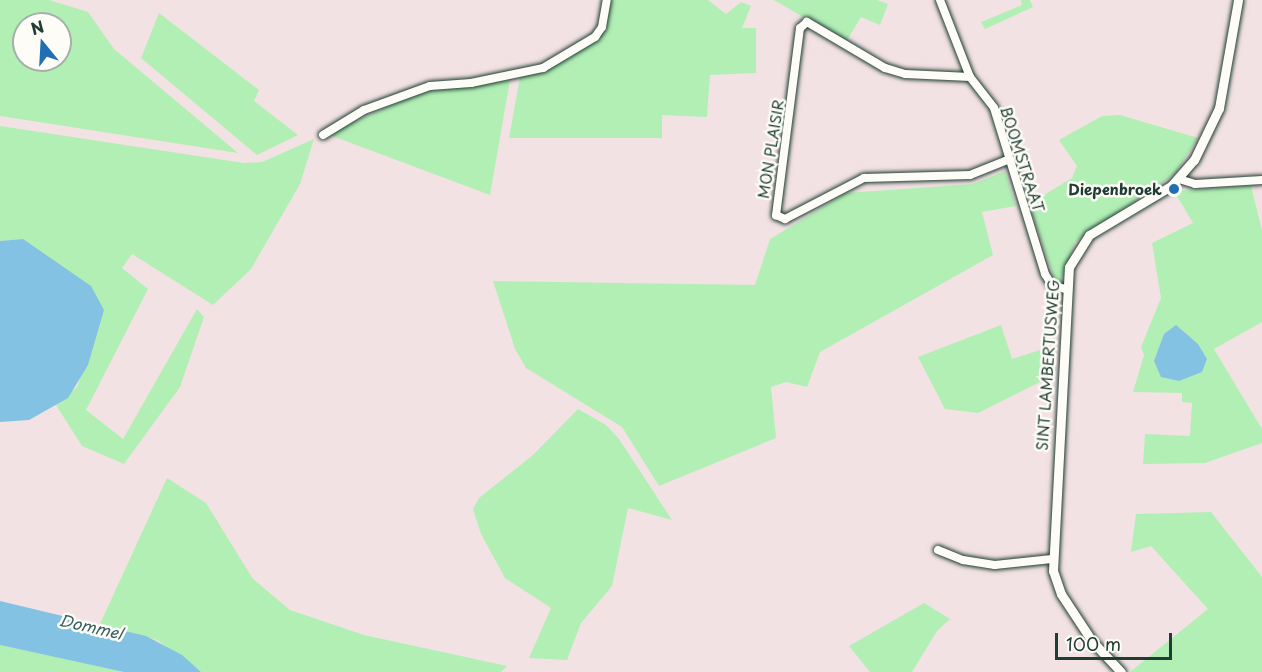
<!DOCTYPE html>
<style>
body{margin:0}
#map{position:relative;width:1262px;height:672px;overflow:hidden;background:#f3e2e3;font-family:"Playpen Sans",sans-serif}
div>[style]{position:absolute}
.green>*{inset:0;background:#b2efb5}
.water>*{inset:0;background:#84c2e4}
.roads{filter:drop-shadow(0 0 2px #1f3d34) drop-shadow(0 0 2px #1f3d34)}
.minor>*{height:8px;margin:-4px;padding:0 4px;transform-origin:4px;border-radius:4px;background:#fdfcf7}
.tertiary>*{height:9px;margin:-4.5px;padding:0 4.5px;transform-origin:4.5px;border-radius:4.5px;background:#fdfcf7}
.dots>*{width:16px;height:16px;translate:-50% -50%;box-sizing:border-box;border:3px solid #fdfcf7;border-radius:50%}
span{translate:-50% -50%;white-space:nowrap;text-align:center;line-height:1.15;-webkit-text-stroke:5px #fdfcf7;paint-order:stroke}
.street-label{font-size:15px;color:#1f3d34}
.poi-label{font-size:15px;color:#1f3d34;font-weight:700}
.right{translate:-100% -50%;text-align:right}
.water-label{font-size:16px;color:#385e60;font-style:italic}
.north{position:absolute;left:12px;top:12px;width:60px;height:60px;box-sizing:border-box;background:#fdfcf7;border:2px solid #a4b0a9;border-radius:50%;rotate:342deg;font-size:16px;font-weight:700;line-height:24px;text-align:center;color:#1f3d34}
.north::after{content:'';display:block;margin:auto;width:21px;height:27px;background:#1f6fb2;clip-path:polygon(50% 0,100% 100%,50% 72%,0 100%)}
.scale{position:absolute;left:1055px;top:633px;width:117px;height:27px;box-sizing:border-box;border:3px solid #1f3d34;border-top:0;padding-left:8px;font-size:18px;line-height:21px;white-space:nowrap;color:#1f3d34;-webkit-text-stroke:4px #fdfcf7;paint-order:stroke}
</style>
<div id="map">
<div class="green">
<i style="clip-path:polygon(evenodd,0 0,49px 0,88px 12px,114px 49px,238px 153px,0 116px,0 0,24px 24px,60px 24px,60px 60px,24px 60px,24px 24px)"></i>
<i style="clip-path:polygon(608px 0,708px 0,726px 14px,741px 2px,751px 6px,742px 28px,756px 28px,756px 73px,710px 75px,707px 117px,662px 115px,662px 138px,509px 138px,520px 77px,569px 58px,590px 43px,602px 28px)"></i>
<i style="clip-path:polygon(774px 0,877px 0,888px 4px,880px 25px,861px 17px,846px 42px)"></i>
<i style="clip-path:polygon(1021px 0,1030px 0,1033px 7px,985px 29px,981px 22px,1022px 5px)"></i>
<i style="clip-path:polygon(159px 13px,259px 90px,254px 101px,298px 135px,257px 155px,141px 58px)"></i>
<i style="clip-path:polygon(510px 80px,490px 195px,327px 134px,418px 93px)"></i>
<i style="clip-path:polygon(1120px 115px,1198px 138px,1175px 174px,1075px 242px,1060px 285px,1056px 284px,1029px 204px,1072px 178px,1077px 166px,1059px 140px,1102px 116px)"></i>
<i style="clip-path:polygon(0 126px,244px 163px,262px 162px,314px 139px,300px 184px,251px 269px,213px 305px,132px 254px,122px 268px,148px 289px,86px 410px,123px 439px,197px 309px,204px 317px,180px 387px,124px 464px,82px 446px,56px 405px,77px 387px,104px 310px,23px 239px,0 241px)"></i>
<i style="clip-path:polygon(1005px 171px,1016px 206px,982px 212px,993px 255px,820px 352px,807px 387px,786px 382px,771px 387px,776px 438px,659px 486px,622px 427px,526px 368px,515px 349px,493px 281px,755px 285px,770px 239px,846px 193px,973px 184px)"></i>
<i style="clip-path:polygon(1251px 186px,1262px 230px,1262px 322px,1214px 349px,1262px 429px,1262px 443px,1205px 463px,1143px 464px,1145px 434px,1190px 436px,1192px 403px,1182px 402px,1182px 393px,1133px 392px,1144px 355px,1141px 347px,1161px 298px,1152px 243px,1193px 223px,1174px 191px)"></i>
<i style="clip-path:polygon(1001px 325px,1012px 359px,1049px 347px,1048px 378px,978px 413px,945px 409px,918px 357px)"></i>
<i style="clip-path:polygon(578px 409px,606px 425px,619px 439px,672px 520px,628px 508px,612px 586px,581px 623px,567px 660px,529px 658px,551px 608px,505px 578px,481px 534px,473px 509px,479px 498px,533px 455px)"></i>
<i style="clip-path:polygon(167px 478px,206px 503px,253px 579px,290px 610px,364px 635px,507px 666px,501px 672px,201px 672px,157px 640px,100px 624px)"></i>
<i style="clip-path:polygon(1211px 512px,1262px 577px,1262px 672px,1130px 672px,1208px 609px,1151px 546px,1131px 552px,1136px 514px)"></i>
<i style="clip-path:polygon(924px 603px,950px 619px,937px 631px,912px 672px,870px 672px,849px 646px)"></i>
<i style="clip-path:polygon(0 645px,117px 670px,124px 672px,0 672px)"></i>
</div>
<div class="water">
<i style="clip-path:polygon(23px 239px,91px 286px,104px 310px,88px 365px,68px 398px,29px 420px,0 422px,0 241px)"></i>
<i style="clip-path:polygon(1176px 325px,1198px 344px,1207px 359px,1202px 372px,1179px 381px,1161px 377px,1154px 361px,1164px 334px)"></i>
<i style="clip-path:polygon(0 601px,146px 636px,182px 655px,201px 672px,124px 672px,0 645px)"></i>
</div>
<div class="roads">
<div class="minor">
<i style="left:940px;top:0;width:83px;rotate:68.7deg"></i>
<i style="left:970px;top:77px;width:39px;rotate:52deg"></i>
<i style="left:994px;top:108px;width:174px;rotate:72.9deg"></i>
<i style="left:1045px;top:274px;width:13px;rotate:58deg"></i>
<i style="left:1052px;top:285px;width:14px;rotate:17deg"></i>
<i style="left:970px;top:77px;width:65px;rotate:-177.4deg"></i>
<i style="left:905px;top:74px;width:21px;rotate:-163deg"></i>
<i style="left:885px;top:68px;width:91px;rotate:-149.5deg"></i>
<i style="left:807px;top:22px;width:9px;rotate:139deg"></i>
<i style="left:800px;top:28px;width:189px;rotate:97.3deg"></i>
<i style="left:776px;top:215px;width:10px;rotate:24deg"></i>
<i style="left:785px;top:219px;width:89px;rotate:-27.4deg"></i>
<i style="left:864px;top:178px;width:106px;rotate:-1.6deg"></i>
<i style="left:970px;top:175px;width:43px;rotate:-21.8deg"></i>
<i style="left:323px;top:135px;width:48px;rotate:-31.4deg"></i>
<i style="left:364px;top:110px;width:70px;rotate:-20deg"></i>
<i style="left:430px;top:86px;width:41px;rotate:-4.2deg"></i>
<i style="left:471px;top:83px;width:74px;rotate:-11.8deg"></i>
<i style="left:543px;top:68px;width:61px;rotate:-30.8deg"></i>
<i style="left:595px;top:37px;width:12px;rotate:-55deg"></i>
<i style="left:602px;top:27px;width:27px;rotate:-80deg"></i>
<i style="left:1179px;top:179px;width:17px;rotate:17deg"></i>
<i style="left:1195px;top:184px;width:67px;rotate:-3.4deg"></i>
<i style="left:938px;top:550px;width:27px;rotate:22deg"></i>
<i style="left:963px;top:560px;width:32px;rotate:9deg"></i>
<i style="left:995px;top:565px;width:57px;rotate:-6deg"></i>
</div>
<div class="tertiary">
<i style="left:1121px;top:672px;width:42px;rotate:-133.1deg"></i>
<i style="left:1092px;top:641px;width:56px;rotate:-123.4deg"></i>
<i style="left:1061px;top:594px;width:24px;rotate:-109deg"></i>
<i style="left:1053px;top:571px;width:304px;rotate:-87deg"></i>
<i style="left:1069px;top:267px;width:38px;rotate:-58deg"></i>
<i style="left:1089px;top:235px;width:96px;rotate:-30.9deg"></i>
<i style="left:1171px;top:186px;width:35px;rotate:-49deg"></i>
<i style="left:1194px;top:160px;width:58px;rotate:-64.3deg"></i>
<i style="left:1219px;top:108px;width:110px;rotate:-80deg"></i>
</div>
</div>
<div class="dots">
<i style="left:1174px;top:189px;background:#1f6fb2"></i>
</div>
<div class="street-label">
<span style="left:770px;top:149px;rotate:-81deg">MON PLAISIR</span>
<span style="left:1023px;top:159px;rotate:72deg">BOOMSTRAAT</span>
<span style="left:1047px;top:365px;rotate:-86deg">SINT LAMBERTUSWEG</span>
</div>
<div class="poi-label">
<span class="right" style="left:1162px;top:189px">Diepenbroek</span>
</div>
<div class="water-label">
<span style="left:91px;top:626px;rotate:13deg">Dommel</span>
</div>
<div class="north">N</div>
<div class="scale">100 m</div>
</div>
